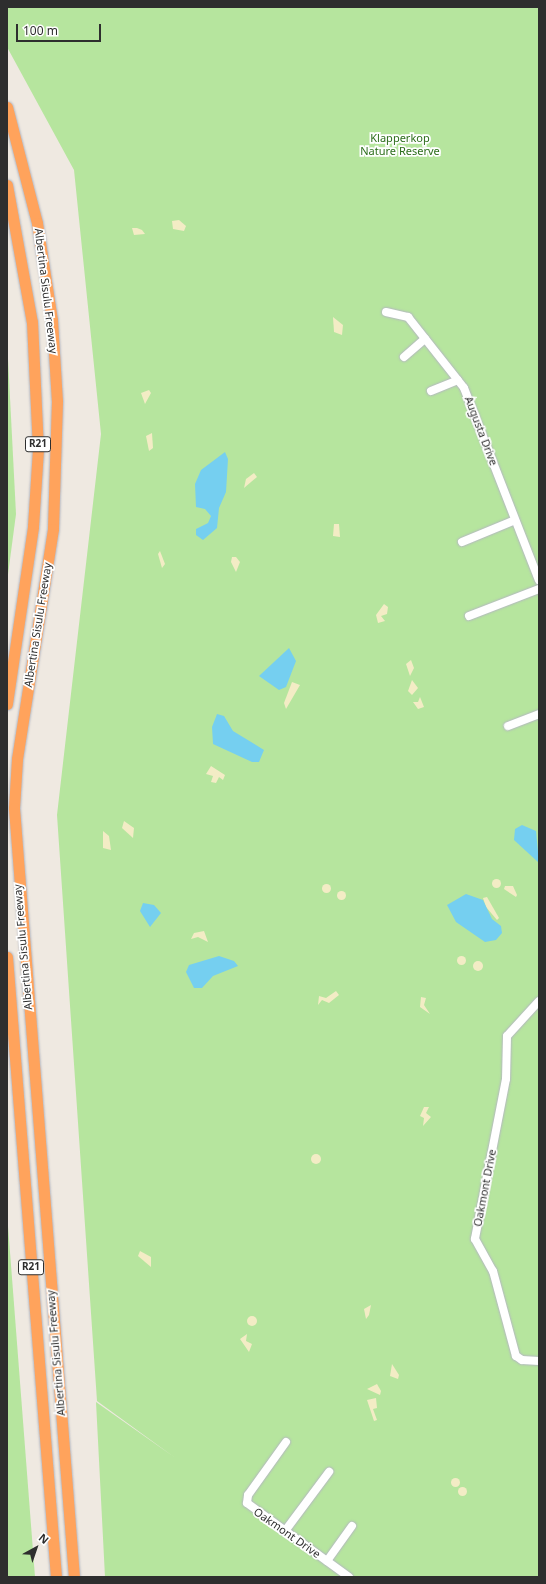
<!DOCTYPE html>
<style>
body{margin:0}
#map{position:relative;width:546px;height:1584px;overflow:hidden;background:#efe9e1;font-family:"Noto Sans",sans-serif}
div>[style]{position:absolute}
.green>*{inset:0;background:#b6e59e}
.sand>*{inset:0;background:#f3ecc5}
.round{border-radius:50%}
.water>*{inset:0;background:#75cff0}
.roads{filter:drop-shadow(0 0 1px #b4b7c1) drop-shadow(0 0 1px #b4b7c1)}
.minor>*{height:8px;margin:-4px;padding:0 4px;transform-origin:4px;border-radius:4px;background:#fff}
.highway>*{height:11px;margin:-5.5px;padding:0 5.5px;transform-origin:5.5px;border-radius:5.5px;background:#ffa35c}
span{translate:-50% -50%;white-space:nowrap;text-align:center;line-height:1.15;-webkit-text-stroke:3.5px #fff;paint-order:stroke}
.shield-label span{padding:1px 3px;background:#fff;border:1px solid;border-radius:3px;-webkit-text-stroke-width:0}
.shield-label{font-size:10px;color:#2e2e2e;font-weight:700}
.park-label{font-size:11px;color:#2c6e1b}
.street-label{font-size:11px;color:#2e2e2e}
.frame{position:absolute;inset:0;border:8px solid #2e2e2e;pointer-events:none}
.north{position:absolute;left:16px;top:1528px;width:40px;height:40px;-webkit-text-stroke:3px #fff;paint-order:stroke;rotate:40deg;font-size:11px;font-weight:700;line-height:16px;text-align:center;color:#2e2e2e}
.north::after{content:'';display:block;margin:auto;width:14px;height:18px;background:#2e2e2e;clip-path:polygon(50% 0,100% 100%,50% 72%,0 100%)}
.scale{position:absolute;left:16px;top:24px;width:85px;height:18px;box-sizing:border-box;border:2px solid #2e2e2e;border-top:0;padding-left:5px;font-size:12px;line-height:14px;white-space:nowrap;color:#2e2e2e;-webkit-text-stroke:3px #fff;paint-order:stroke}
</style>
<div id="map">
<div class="green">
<i style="clip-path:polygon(7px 7px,539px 7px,539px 1577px,105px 1577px,96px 1402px,174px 1457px,97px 1401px,57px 815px,101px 434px,74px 170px,7px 47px)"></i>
<i style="clip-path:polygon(7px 339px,16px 514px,7px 582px)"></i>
<i style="clip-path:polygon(7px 1213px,35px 1577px,7px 1577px)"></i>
</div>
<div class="sand">
<i style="clip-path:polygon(179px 220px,186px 226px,184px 231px,173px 229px,172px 221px)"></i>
<i style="clip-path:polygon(137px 228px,142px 230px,145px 234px,134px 235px,132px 228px)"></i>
<i style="clip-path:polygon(333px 317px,343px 325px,342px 335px,334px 332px)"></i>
<i style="clip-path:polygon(149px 390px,151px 393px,145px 404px,141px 393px)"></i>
<i style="clip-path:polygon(152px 433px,153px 448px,149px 451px,146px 436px)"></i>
<i style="clip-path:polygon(254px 473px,257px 477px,244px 488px,246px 479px)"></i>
<i style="clip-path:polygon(334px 524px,339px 524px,340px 537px,333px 536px)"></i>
<i style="clip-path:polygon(160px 551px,165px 564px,162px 568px,158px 554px)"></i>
<i style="clip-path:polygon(236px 557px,240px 562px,236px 572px,231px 562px,232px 557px)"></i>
<i style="clip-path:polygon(384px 604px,388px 607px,387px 614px,381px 616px,385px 621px,378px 623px,376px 615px)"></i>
<i style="clip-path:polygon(411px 660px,414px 668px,410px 676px,406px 664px)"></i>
<i style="clip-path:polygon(412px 680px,418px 688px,412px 695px,408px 691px)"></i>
<i style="clip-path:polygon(292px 682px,300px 685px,286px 709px,284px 703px)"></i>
<i style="clip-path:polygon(420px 697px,424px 707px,418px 709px,413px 702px,418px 702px)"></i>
<i style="clip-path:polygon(211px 766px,225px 775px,223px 780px,219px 777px,216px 783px,211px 782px,213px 776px,206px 774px)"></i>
<i style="clip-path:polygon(124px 821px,134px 828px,133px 838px,122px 828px)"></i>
<i style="clip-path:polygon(103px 831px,109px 836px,111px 850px,103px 848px)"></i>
<i class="round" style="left:491.5px;top:878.5px;width:9px;height:9px"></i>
<i class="round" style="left:321.5px;top:883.5px;width:9px;height:9px"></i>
<i style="clip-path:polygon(513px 886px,517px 895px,516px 897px,504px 889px,505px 886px)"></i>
<i class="round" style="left:336.5px;top:890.5px;width:9px;height:9px"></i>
<i style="clip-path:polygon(487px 897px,499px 918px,497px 920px,486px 907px,483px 898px)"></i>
<i style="clip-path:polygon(204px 931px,208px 942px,198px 937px,191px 939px,194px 933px)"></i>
<i class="round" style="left:456.5px;top:955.5px;width:9px;height:9px"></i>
<i class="round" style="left:473px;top:961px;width:10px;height:10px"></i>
<i style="clip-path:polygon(336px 991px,339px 995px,329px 1003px,322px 1000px,318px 1005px,319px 996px,326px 998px)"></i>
<i style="clip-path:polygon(421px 997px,426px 998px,424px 1005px,430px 1014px,420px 1007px)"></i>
<i style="clip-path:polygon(424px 1107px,429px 1107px,426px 1113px,431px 1117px,423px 1126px,424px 1118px,420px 1116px)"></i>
<i class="round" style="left:311px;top:1154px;width:10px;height:10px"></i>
<i style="clip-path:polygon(140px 1251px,151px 1257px,151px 1267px,138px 1256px)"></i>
<i style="clip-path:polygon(371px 1305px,369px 1315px,366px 1319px,364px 1309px)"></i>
<i class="round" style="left:247px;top:1316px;width:10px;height:10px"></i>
<i style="clip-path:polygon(247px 1334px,246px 1341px,252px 1344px,249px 1352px,240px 1339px)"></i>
<i style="clip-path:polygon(392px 1364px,399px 1375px,398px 1379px,390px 1376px)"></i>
<i style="clip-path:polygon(377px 1384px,381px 1391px,380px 1395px,367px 1389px)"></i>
<i style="clip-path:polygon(376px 1398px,377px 1408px,373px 1409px,377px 1420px,374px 1421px,367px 1400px)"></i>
<i class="round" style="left:450.5px;top:1477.5px;width:9px;height:9px"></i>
<i class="round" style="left:457.5px;top:1486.5px;width:9px;height:9px"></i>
</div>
<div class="water">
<i style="clip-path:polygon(225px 452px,228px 459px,226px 492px,219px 508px,217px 528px,203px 540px,196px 535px,196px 529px,208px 523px,211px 516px,205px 509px,196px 507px,195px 484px,201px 470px)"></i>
<i style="clip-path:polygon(289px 648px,296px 661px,286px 687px,279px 690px,259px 676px)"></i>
<i style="clip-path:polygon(217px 714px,224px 716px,233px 731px,264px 750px,259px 762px,252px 762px,213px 744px,212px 727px)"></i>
<i style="clip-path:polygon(522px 825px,536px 831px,539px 863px,514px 840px,515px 829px)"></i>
<i style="clip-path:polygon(466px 894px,483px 900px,492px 919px,501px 926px,502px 933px,496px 940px,485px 942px,456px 922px,447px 905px)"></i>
<i style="clip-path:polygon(143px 903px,154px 905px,161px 913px,150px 927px,140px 911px)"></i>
<i style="clip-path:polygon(219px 956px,234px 961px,238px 966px,213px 976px,202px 988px,194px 988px,186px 972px,189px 965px)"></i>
</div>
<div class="roads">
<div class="minor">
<i style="left:386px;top:312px;width:23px;rotate:13deg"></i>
<i style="left:408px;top:317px;width:90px;rotate:51.7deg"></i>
<i style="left:464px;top:388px;width:206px;rotate:68.7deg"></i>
<i style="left:404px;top:357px;width:28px;rotate:-41deg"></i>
<i style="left:431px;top:391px;width:29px;rotate:-22deg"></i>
<i style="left:462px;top:542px;width:57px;rotate:-22.5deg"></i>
<i style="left:469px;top:616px;width:75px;rotate:-21.1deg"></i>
<i style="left:508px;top:726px;width:33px;rotate:-21deg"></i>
<i style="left:539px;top:1001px;width:47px;rotate:132.4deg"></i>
<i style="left:507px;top:1036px;width:43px;rotate:91.3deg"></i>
<i style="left:506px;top:1079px;width:163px;rotate:101deg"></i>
<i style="left:475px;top:1239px;width:37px;rotate:61deg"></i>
<i style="left:493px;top:1271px;width:88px;rotate:74.9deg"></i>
<i style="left:516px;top:1356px;width:7px;rotate:34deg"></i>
<i style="left:522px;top:1360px;width:17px;rotate:3deg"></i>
<i style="left:286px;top:1442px;width:65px;rotate:125.6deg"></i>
<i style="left:248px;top:1495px;width:8px;rotate:97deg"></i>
<i style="left:247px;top:1503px;width:126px;rotate:36deg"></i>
<i style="left:285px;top:1531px;width:74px;rotate:-53.3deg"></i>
<i style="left:327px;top:1561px;width:43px;rotate:-54.5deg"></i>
</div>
<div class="highway">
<i style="left:7px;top:107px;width:120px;rotate:75.5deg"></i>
<i style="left:37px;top:223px;width:98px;rotate:81.2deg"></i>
<i style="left:52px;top:320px;width:81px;rotate:86.5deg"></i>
<i style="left:57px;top:401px;width:128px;rotate:91.8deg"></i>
<i style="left:53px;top:529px;width:233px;rotate:98.9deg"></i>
<i style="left:17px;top:759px;width:49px;rotate:93.5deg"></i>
<i style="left:14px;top:808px;width:771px;rotate:85.54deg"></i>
<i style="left:7px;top:185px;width:139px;rotate:79.7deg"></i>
<i style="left:32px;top:322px;width:127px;rotate:87.3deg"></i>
<i style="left:38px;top:449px;width:78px;rotate:93.7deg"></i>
<i style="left:33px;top:527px;width:179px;rotate:98.4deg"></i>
<i style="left:7px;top:957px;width:622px;rotate:85.48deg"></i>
</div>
</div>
<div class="shield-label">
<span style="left:38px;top:444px">R21</span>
<span style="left:31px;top:1267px">R21</span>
</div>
<div class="park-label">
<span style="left:400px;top:145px">Klapperkop<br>Nature Reserve</span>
</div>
<div class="street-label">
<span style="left:46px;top:291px;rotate:83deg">Albertina Sisulu Freeway</span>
<span style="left:481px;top:431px;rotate:69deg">Augusta Drive</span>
<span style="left:38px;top:625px;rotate:-81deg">Albertina Sisulu Freeway</span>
<span style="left:23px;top:947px;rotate:-95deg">Albertina Sisulu Freeway</span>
<span style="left:485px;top:1188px;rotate:-79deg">Oakmont Drive</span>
<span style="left:56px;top:1353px;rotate:-95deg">Albertina Sisulu Freeway</span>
<span style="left:287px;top:1533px;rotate:35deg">Oakmont Drive</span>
</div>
<div class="frame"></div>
<div class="north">N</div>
<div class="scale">100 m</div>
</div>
